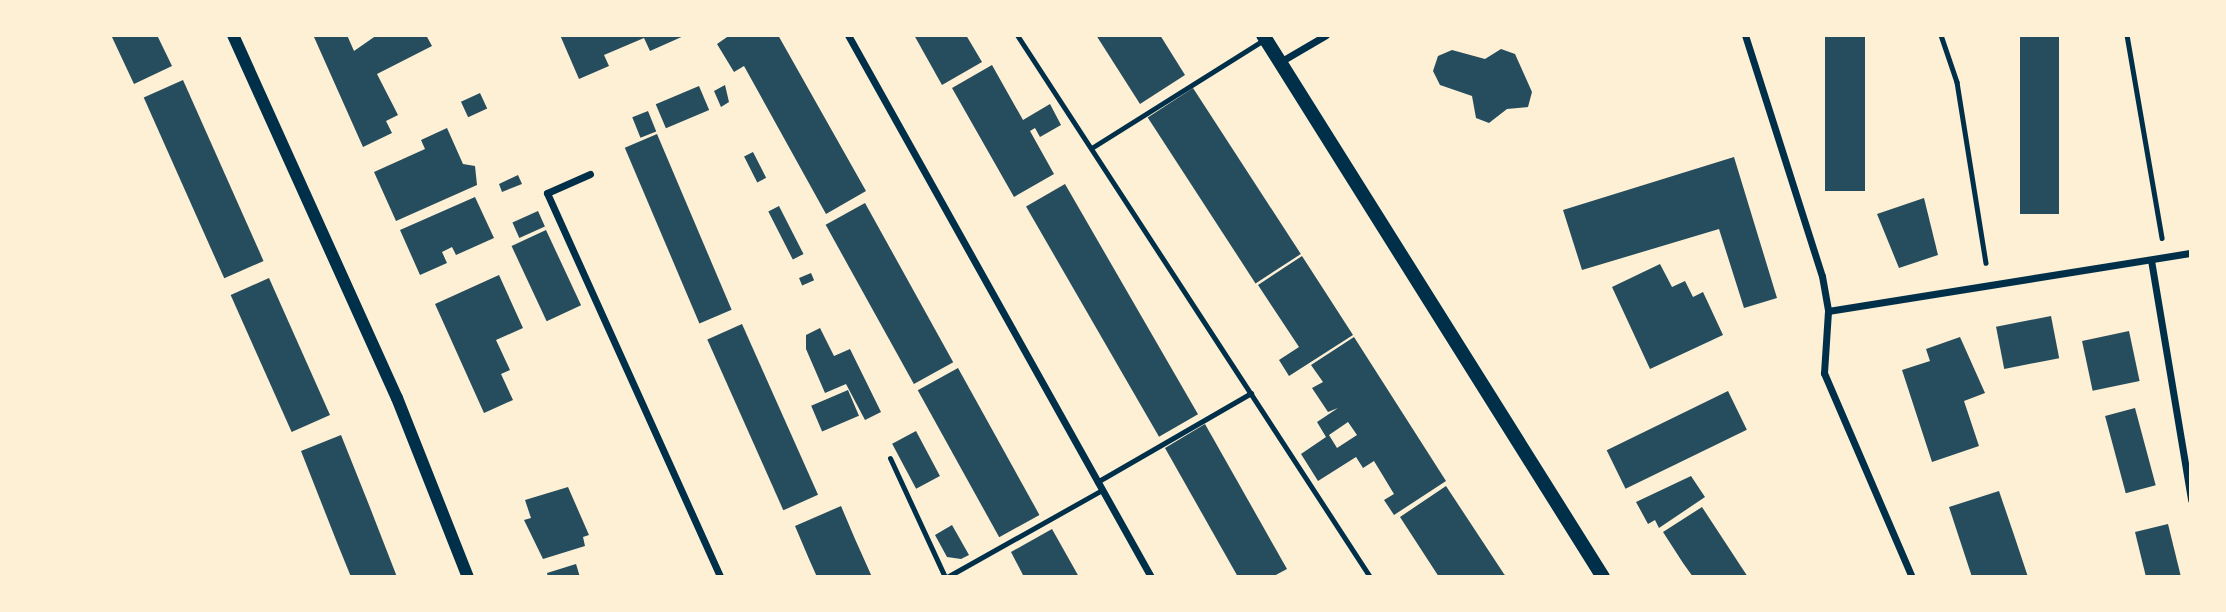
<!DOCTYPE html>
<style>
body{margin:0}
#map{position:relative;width:2226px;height:612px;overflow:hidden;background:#fdf0d5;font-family:"Zilla Slab",serif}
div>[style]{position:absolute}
.building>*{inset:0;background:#264d5e;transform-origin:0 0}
.path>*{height:4.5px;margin:-2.25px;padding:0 2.25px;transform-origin:2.25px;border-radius:2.25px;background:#003049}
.service>*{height:5px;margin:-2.5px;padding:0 2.5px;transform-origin:2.5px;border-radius:2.5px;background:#003049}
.minor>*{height:7px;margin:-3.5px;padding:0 3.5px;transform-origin:3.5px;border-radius:3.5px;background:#003049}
.tertiary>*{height:12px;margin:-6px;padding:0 6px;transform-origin:6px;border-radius:6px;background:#003049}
.secondary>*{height:14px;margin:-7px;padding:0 7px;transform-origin:7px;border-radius:7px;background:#003049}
span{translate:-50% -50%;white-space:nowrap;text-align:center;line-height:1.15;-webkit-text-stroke:5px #fdf0d5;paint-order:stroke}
.frame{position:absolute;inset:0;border:37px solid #fdf0d5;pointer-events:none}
</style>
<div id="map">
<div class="building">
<i style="clip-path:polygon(111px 35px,157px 35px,172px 66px,134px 84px)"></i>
<i style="clip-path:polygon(347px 35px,354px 51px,377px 35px,426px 35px,432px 46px,377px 74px,398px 115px,386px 121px,392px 133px,363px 147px,314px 37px)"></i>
<i style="clip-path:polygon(560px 35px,686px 35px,650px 51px,644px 38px,604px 55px,609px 66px,579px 79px)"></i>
<i style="clip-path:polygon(730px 35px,778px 35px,866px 191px,826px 214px,744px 66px,734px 72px,717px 44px)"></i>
<i style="clip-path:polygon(914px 35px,966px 35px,982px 62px,942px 85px)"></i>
<i style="clip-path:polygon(1096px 35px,1160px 35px,1185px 75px,1140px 104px)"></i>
<i style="left:1825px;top:35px;width:40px;height:156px"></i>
<i style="left:2020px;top:35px;width:39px;height:179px"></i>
<i style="clip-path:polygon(1501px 49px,1515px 54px,1532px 92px,1528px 107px,1507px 109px,1489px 123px,1476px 118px,1472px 96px,1440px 85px,1433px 71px,1438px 56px,1452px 50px,1485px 59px)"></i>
<i style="clip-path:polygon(992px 65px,1023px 120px,1050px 104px,1061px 125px,1040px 137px,1035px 128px,1030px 131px,1054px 174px,1014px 197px,952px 88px)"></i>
<i style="left:183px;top:80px;width:198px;height:43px;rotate:66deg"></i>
<i style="clip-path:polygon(725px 85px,729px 102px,721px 107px,714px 91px)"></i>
<i style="left:699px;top:86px;width:26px;height:47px;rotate:67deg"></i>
<i style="left:1193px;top:88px;width:198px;height:54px;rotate:57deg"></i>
<i style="left:480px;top:93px;width:17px;height:21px;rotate:65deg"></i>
<i style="left:648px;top:111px;width:22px;height:17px;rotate:68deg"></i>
<i style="clip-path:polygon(447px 128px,463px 164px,475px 166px,477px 185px,396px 221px,374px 172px,425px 149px,421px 140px)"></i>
<i style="left:657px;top:134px;width:191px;height:35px;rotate:67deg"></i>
<i style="left:753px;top:152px;width:29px;height:10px;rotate:63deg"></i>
<i style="clip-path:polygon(1734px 157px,1777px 298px,1744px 308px,1719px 229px,1582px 270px,1563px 210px)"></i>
<i style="clip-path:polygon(518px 175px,522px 184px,502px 192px,499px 184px)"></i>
<i style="left:1065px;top:184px;width:266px;height:45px;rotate:60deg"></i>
<i style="clip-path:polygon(475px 197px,494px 238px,456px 255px,452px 247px,442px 252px,447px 263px,420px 275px,400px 230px)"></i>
<i style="clip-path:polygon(1924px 198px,1938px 255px,1899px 268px,1877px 214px)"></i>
<i style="left:865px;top:203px;width:182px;height:45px;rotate:61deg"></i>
<i style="left:779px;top:206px;width:54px;height:12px;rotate:63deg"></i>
<i style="left:538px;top:211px;width:17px;height:28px;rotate:66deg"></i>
<i style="left:546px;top:230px;width:83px;height:38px;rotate:65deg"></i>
<i style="clip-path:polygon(1302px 256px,1353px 335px,1289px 376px,1279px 360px,1299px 347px,1258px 285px)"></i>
<i style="clip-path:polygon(1660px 264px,1672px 287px,1685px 281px,1693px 297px,1703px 292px,1723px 335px,1650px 369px,1612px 287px)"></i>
<i style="left:811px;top:273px;width:8px;height:13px;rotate:67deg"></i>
<i style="clip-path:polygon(499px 275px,523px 328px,496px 340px,510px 370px,501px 374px,513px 400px,484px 413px,435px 304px)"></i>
<i style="left:269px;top:278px;width:150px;height:42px;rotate:66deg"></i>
<i style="left:2051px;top:316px;width:43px;height:56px;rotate:79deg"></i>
<i style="left:742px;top:324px;width:187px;height:38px;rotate:66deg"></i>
<i style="clip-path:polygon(820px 328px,834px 356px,850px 349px,881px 412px,865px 420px,846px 384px,825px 393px,806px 349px,806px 335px)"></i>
<i style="left:2129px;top:331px;width:51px;height:48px;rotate:78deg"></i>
<i style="clip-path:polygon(evenodd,1354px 337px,1446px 481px,1394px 515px,1384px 500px,1394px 494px,1374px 461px,1363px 468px,1356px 457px,1318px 481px,1301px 454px,1326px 437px,1317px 422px,1338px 408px,1328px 412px,1312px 388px,1323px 382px,1311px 365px,1354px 337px,1348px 422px,1357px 435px,1337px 448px,1329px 435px,1348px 422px)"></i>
<i style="clip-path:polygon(1960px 337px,1985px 393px,1964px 401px,1979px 446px,1932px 462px,1902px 370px,1930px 361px,1926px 349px)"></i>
<i style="left:958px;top:368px;width:168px;height:46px;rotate:61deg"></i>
<i style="left:848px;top:390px;width:28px;height:40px;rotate:67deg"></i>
<i style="left:1728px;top:391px;width:43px;height:135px;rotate:64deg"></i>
<i style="left:2135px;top:408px;width:80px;height:31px;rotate:75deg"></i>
<i style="clip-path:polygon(1205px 424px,1287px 569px,1272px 577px,1238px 577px,1165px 448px)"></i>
<i style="left:916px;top:431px;width:51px;height:27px;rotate:62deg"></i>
<i style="clip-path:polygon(341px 435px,369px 505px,397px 577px,351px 577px,338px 545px,301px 451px)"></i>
<i style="clip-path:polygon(1691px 476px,1705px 497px,1659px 528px,1655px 520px,1648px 524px,1636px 502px)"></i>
<i style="clip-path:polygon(1446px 486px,1504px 574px,1507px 577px,1439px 577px,1400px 517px)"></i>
<i style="clip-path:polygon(568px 487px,589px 535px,583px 537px,585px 546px,543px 559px,524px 520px,531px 518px,525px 500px)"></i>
<i style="clip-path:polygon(1999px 491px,2014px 535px,2028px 577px,1972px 577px,1949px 507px)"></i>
<i style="clip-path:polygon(841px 506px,855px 539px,872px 577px,817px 577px,809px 559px,795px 526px)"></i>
<i style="clip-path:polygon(1702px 507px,1742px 568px,1748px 577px,1693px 577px,1683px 563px,1663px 532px)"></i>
<i style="clip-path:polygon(2168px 524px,2181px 577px,2146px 577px,2135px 532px)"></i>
<i style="clip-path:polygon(952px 525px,969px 555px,961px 559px,947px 557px,935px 535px)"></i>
<i style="clip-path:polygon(1052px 529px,1079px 577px,1024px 577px,1011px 552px)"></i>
<i style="clip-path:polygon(576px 564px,580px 577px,548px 577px,547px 573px)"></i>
</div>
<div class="path">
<i style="left:1941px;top:35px;width:50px;rotate:71.2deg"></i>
<i style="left:1957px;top:82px;width:183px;rotate:80.9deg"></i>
<i style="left:2127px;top:35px;width:206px;rotate:80.2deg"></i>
</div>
<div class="service">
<i style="left:1017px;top:35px;width:647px;rotate:56.92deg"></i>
<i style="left:1093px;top:147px;width:203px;rotate:-32.1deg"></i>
<i style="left:890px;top:458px;width:131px;rotate:65.2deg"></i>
<i style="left:1097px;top:482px;width:178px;rotate:-30deg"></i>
<i style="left:947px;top:577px;width:178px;rotate:-29.3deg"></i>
</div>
<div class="minor">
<i style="left:848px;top:35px;width:621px;rotate:60.79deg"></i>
<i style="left:1745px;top:35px;width:253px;rotate:72.3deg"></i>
<i style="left:1822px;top:276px;width:36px;rotate:80deg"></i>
<i style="left:1828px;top:311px;width:62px;rotate:93.7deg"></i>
<i style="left:1824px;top:373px;width:222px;rotate:66.7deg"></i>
<i style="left:1280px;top:62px;width:53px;rotate:-30.4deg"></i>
<i style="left:590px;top:174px;width:47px;rotate:156.2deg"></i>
<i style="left:547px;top:193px;width:421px;rotate:65.7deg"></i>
<i style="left:2151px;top:260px;width:243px;rotate:80.5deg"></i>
<i style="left:1828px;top:311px;width:368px;rotate:-9.1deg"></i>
</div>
<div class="tertiary">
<i style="left:233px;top:35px;width:398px;rotate:65.7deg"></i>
<i style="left:397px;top:398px;width:193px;rotate:68.4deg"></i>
</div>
<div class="secondary">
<i style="left:1263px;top:35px;width:640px;rotate:57.9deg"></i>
</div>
<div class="frame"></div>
</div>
